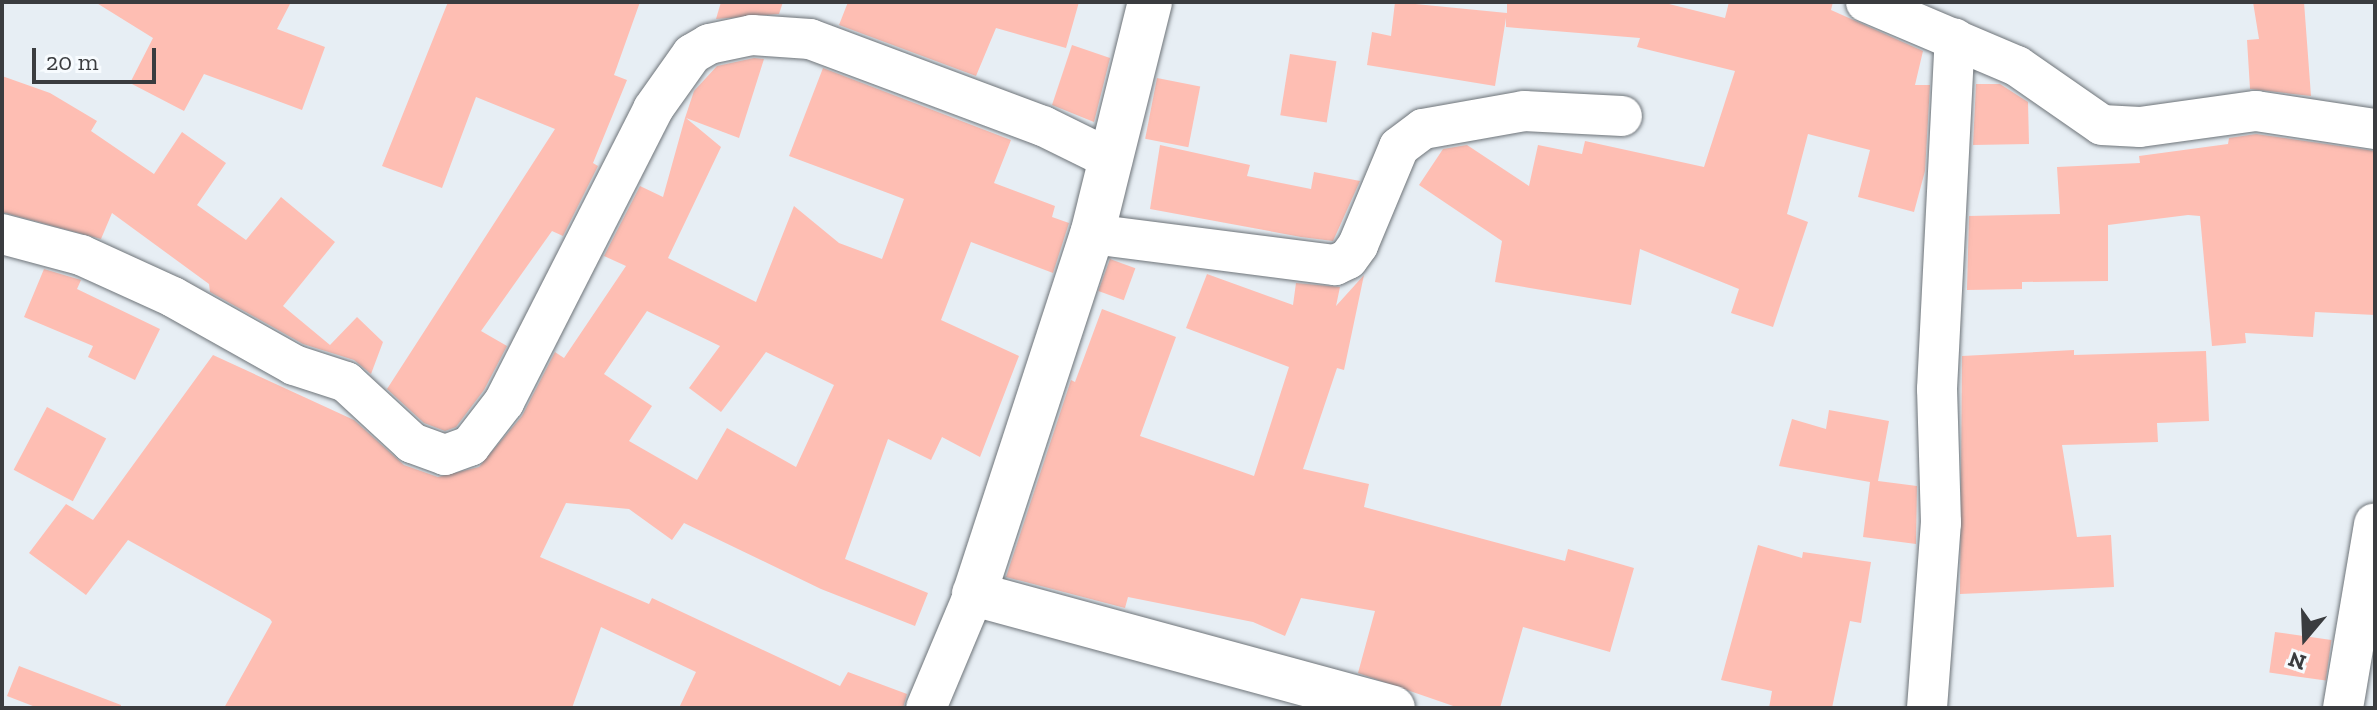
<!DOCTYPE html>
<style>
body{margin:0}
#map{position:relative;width:2377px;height:710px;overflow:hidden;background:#e7eef4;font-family:"Zilla Slab",serif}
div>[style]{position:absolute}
.building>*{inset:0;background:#febeb3;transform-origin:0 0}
.roads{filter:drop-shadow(0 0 2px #6e7479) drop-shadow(0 0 2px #6e7479)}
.street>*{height:40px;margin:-20px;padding:0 20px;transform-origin:20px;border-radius:20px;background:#fff}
.secondary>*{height:44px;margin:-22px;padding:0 22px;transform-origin:22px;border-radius:22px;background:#fff}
span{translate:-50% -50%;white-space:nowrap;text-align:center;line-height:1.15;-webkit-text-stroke:8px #f7fbfe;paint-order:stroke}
.frame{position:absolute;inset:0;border:4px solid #3a3c3f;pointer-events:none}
.north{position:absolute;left:2265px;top:598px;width:80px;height:80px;-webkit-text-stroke:6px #f7fbfe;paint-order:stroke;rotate:199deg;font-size:22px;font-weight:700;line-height:32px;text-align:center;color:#3a3c3f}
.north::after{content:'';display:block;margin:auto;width:28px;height:36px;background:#3a3c3f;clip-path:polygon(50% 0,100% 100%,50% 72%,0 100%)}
.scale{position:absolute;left:32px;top:48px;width:124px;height:36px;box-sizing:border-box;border:4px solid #3a3c3f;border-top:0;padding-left:10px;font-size:24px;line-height:28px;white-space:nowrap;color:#3a3c3f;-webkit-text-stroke:6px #f7fbfe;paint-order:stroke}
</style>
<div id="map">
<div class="building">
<i style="clip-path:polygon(95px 2px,291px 2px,277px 29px,325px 47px,302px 110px,204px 74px,184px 111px,130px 83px,153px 38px)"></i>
<i style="clip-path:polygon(448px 2px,640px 2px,614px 75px,627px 80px,593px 163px,598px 166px,563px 236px,552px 231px,481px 331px,507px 346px,484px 390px,456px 427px,445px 431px,424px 423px,387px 389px,555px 129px,476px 97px,442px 188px,382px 166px)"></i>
<i style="clip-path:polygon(721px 2px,783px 2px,779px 14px,716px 19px)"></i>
<i style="clip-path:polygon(848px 2px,1079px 2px,1066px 48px,996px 28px,976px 76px,839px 25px)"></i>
<i style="clip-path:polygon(1395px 2px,1507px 13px,1507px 2px,1661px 2px,1725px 18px,1729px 2px,1833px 2px,1831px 10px,1923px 51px,1915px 85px,1930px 85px,1925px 171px,1914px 212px,1858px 197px,1870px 150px,1808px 134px,1787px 214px,1808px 222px,1773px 327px,1731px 313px,1739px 289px,1640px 249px,1631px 305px,1495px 282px,1502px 241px,1419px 185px,1443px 149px,1467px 145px,1529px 186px,1538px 145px,1582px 154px,1585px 141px,1704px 167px,1735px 71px,1637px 47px,1640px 38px,1506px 27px,1506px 18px,1495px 86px,1367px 65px,1372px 32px,1391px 36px)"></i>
<i style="clip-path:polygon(2253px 2px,2304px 2px,2311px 96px,2250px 89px,2247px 40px,2259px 39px)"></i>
<i style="clip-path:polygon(1072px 45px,1110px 58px,1094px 122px,1052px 105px)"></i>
<i style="left:1290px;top:54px;width:47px;height:62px;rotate:9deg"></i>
<i style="clip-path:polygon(evenodd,754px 58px,764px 59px,739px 138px,686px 118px,721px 147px,668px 258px,756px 302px,794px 206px,839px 243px,882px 259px,904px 199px,789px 156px,823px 68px,1011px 140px,994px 183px,1055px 206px,1052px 217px,1069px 223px,1053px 273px,971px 242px,941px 320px,1019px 356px,980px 457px,942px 437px,931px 460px,888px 439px,845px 559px,928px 593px,915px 626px,821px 589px,684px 523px,672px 540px,629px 509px,566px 503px,540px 557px,649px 604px,652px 598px,840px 686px,848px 672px,907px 694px,903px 708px,679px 708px,696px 672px,601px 627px,572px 708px,224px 708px,272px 622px,270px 619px,128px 540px,86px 595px,29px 553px,66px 504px,93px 520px,213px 355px,354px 420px,404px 465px,438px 477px,479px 467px,522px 416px,555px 352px,564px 358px,626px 266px,604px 256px,640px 186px,663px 197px,685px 118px,694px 91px,717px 66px,754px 58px,647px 311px,720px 346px,689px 388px,721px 412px,766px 352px,834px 385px,796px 467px,727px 428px,697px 480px,629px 441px,652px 406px,604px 374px,647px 311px)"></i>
<i style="clip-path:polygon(2px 76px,50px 93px,97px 121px,91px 131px,154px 174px,182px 132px,226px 163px,197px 205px,246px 240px,281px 197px,335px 242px,283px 306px,330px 345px,357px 317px,383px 342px,371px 374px,354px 360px,303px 344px,210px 292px,209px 284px,112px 213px,101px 239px,2px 212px)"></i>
<i style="left:1157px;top:78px;width:44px;height:62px;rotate:11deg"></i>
<i style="clip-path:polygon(1976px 84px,2000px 84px,2028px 102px,2029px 144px,1973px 145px)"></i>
<i style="clip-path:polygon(2256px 134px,2375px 151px,2375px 315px,2315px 312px,2313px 337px,2245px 333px,2246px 343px,2212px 346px,2200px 216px,2188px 215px,2108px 225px,2108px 281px,2022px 282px,2022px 289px,1967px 290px,1969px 216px,2060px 214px,2057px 167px,2140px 163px,2139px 156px,2228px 144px,2229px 138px)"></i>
<i style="clip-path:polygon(1160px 145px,1250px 165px,1247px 176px,1311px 189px,1314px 172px,1360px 181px,1333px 241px,1301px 237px,1150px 209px)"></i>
<i style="left:1110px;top:259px;width:27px;height:34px;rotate:20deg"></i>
<i style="clip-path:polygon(44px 269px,81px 280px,77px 289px,160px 329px,135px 380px,88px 357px,93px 346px,24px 317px)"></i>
<i style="clip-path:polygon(1207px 274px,1293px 305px,1296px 283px,1340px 287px,1336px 306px,1364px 275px,1344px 370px,1337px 368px,1303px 469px,1369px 484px,1364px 507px,1565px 561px,1568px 549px,1634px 568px,1610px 652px,1523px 627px,1500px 708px,1459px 708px,1358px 673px,1375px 611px,1301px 598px,1285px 636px,1253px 622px,1128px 597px,1125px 608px,1006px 577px,1071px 380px,1075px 382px,1102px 309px,1176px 337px,1140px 436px,1254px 476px,1289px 367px,1186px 328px)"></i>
<i style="clip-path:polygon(2074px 350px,2074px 355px,2206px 351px,2209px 421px,2157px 423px,2158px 442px,2062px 445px,2077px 537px,2111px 535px,2114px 587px,1960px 594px,1962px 356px)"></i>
<i style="left:47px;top:407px;width:67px;height:71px;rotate:28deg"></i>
<i style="clip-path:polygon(1829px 410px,1889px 421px,1878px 481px,1917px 486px,1916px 544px,1863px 537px,1870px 482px,1779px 466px,1792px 419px,1826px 429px)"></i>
<i style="clip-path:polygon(1758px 545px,1802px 558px,1803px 552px,1871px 562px,1861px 623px,1850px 621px,1832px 708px,1769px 708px,1772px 691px,1721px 680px)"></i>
<i style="left:2275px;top:632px;width:57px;height:41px;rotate:8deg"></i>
<i style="clip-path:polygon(19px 666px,121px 705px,121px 708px,38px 708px,7px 696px)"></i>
</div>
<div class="roads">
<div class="street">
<i style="left:1866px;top:2px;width:164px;rotate:23deg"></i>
<i style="left:2017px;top:66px;width:103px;rotate:34.8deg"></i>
<i style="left:2102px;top:125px;width:38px;rotate:3deg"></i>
<i style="left:2140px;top:127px;width:117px;rotate:-7.9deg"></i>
<i style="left:2256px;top:111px;width:120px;rotate:8.6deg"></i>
<i style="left:2px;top:234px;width:82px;rotate:14.9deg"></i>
<i style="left:81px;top:255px;width:101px;rotate:24.5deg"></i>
<i style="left:173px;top:297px;width:139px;rotate:29.3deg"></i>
<i style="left:294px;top:365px;width:55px;rotate:18.1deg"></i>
<i style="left:346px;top:382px;width:90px;rotate:42.7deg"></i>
<i style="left:412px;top:443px;width:35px;rotate:20deg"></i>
<i style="left:445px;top:455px;width:27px;rotate:-20deg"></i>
<i style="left:470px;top:446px;width:56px;rotate:-52.3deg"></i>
<i style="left:504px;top:402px;width:329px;rotate:-63deg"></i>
<i style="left:653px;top:109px;width:67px;rotate:-54.7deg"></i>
<i style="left:692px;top:54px;width:20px;rotate:-30deg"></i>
<i style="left:709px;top:44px;width:44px;rotate:-11.8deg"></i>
<i style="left:752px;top:35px;width:58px;rotate:3.9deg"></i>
<i style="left:810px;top:39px;width:249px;rotate:20.5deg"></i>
<i style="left:1043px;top:126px;width:77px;rotate:26.2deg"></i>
<i style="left:1092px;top:234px;width:245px;rotate:7.3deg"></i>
<i style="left:1335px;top:265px;width:14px;rotate:-25deg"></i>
<i style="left:1348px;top:259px;width:17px;rotate:-54deg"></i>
<i style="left:1358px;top:245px;width:106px;rotate:-67.3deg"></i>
<i style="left:1399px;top:147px;width:30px;rotate:-37deg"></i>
<i style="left:1423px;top:129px;width:103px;rotate:-10.1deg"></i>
<i style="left:1524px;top:111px;width:98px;rotate:2.9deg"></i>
<i style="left:926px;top:708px;width:124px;rotate:-67.2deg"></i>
<i style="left:1927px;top:708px;width:186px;rotate:-85.7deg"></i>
<i style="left:1941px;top:523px;width:134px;rotate:-91.7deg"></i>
<i style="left:1937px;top:389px;width:351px;rotate:-87.1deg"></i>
<i style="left:2343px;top:708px;width:187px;rotate:-80.4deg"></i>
</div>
<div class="secondary">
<i style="left:1150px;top:2px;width:239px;rotate:104deg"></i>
<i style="left:1092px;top:234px;width:379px;rotate:108.1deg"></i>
<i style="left:974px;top:594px;width:434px;rotate:15.2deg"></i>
</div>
</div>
<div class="frame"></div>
<div class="north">N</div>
<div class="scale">20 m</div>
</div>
